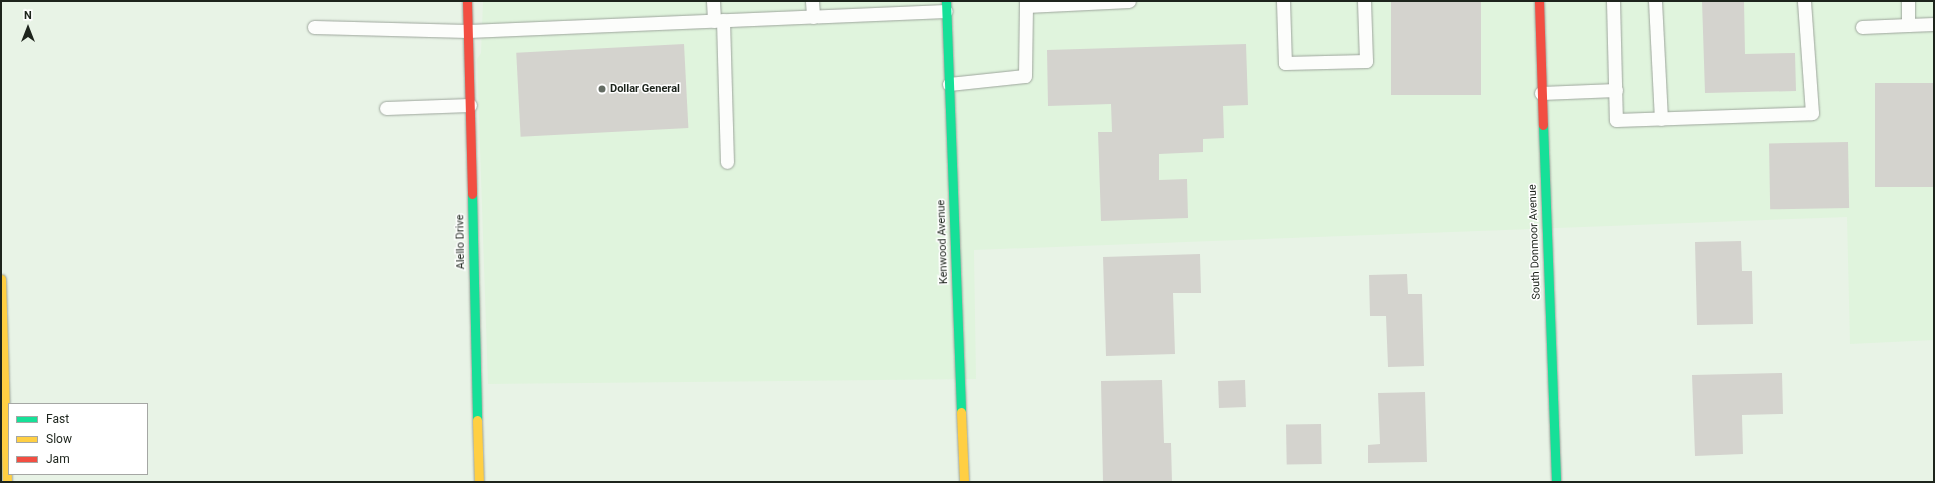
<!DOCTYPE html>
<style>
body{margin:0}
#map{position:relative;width:1935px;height:483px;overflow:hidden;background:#e8f3e6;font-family:Roboto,sans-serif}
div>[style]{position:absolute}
.built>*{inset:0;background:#e0f4dd}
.building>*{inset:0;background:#d4d3ce;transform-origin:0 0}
.roads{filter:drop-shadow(0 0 1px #9da59c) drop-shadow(0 0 1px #9da59c)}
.lane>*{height:13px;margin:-6.5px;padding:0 6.5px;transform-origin:6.5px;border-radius:6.5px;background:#fcfdfb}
.fast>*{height:9px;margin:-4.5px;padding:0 4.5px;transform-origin:4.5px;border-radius:4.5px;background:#16e098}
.slow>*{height:9px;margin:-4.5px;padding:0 4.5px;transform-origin:4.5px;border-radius:4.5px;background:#ffcf43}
.jam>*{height:9px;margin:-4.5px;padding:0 4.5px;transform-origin:4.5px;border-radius:4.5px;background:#f24e42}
.dots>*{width:11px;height:11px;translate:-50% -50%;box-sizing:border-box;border:2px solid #fff;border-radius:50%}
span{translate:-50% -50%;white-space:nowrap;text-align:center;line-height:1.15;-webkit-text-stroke:3px #fff;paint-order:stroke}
.poi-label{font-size:11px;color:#1d241c;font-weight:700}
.left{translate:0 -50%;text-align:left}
.street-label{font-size:11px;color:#1d241c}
.frame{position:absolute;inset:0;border:2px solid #1d241c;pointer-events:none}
.legend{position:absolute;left:8px;top:403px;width:140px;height:72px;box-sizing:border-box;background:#fff;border:1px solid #a5a7a4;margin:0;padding:5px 7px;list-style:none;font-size:12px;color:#1d241c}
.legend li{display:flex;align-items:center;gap:8px;height:20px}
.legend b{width:20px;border:1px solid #a5a7a4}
.north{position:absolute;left:8px;top:8px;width:40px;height:40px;-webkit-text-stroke:3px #fff;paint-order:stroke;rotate:0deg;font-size:11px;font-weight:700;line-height:16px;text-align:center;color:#1d241c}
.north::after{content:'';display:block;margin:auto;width:14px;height:18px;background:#1d241c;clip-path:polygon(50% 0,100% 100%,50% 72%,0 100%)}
</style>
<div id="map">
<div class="built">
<i style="clip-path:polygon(483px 1px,1934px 1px,1934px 340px,1850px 344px,1847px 217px,974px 250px,976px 379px,488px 384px,477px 59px,481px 53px)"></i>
</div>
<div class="building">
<i style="left:1391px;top:1px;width:90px;height:94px"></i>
<i style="clip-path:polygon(1702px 1px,1744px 1px,1745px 54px,1795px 53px,1796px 91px,1705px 93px)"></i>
<i style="left:684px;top:44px;width:84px;height:168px;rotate:87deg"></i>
<i style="clip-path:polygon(1246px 44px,1248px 105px,1223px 106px,1224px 138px,1203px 139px,1203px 152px,1159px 154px,1159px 180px,1187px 179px,1188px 218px,1101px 221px,1098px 132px,1112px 132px,1111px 104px,1048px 106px,1047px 50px)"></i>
<i style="left:1934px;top:83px;width:104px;height:59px;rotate:90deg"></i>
<i style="left:1848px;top:142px;width:66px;height:79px;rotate:89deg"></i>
<i style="clip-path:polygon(1741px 241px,1742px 271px,1752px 271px,1753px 324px,1697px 325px,1695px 242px)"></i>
<i style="clip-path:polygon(1200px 254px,1201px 293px,1173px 293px,1175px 354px,1106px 356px,1103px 257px)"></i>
<i style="clip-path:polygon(1407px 274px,1408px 294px,1422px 294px,1424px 366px,1388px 367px,1386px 316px,1370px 316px,1369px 275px)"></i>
<i style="clip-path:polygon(1782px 373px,1783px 414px,1742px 415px,1743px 454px,1695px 456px,1692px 375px)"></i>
<i style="clip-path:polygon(1162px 380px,1164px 443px,1171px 443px,1172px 482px,1103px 482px,1101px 381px)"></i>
<i style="left:1245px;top:380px;width:27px;height:27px;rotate:88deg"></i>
<i style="clip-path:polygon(1425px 392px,1427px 462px,1368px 463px,1368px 445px,1380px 444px,1378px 393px)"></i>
<i style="left:1321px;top:424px;width:40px;height:35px;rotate:89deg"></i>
</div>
<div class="roads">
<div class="lane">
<i style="left:713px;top:1px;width:20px;rotate:87deg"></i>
<i style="left:812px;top:1px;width:16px;rotate:86deg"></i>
<i style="left:1026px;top:1px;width:5px;rotate:90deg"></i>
<i style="left:1026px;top:6px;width:103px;rotate:-2.8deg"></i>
<i style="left:1283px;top:1px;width:62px;rotate:88.2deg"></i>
<i style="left:1285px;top:63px;width:81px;rotate:-1.4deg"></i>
<i style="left:1366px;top:61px;width:60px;rotate:-91.9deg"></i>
<i style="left:1613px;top:1px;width:119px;rotate:88.6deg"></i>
<i style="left:1616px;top:120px;width:196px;rotate:-2deg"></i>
<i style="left:1812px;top:113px;width:112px;rotate:-94.1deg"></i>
<i style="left:1655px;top:1px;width:118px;rotate:87.1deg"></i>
<i style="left:1908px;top:1px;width:24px;rotate:90deg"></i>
<i style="left:1908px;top:25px;width:26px;rotate:-2deg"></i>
<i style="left:723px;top:20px;width:142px;rotate:88.4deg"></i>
<i style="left:314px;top:27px;width:154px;rotate:1.5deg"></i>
<i style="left:468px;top:31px;width:478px;rotate:-2.4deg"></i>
<i style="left:1862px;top:27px;width:46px;rotate:-2.5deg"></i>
<i style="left:949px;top:84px;width:76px;rotate:-6deg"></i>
<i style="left:1025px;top:76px;width:70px;rotate:-89.2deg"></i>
<i style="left:1541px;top:93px;width:75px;rotate:-2.3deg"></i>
<i style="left:386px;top:108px;width:84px;rotate:-2deg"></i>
</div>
<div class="fast">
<i style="left:946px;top:1px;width:411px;rotate:87.9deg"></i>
<i style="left:1543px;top:125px;width:357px;rotate:87.9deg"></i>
<i style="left:472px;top:194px;width:226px;rotate:88.7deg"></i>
</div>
<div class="slow">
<i style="left:1px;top:279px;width:203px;rotate:88.3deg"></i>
<i style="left:961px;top:412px;width:70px;rotate:87.5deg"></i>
<i style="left:477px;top:420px;width:62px;rotate:88.2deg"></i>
</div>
<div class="jam">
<i style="left:467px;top:1px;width:193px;rotate:88.5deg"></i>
<i style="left:1539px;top:1px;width:124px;rotate:88.2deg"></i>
</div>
</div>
<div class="dots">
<i style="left:602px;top:89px;background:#646c63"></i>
</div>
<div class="poi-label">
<span class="left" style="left:610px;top:89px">Dollar General</span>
</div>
<div class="street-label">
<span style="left:461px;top:242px;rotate:-91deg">Alello Drive</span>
<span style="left:943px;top:242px;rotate:-92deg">Kenwood Avenue</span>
<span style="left:1535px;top:242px;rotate:-92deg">South Donmoor Avenue</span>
</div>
<div class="frame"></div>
<ul class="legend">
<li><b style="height:5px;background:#16e098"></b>Fast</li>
<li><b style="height:5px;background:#ffcf43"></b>Slow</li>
<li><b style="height:5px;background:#f24e42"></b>Jam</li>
</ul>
<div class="north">N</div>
</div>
